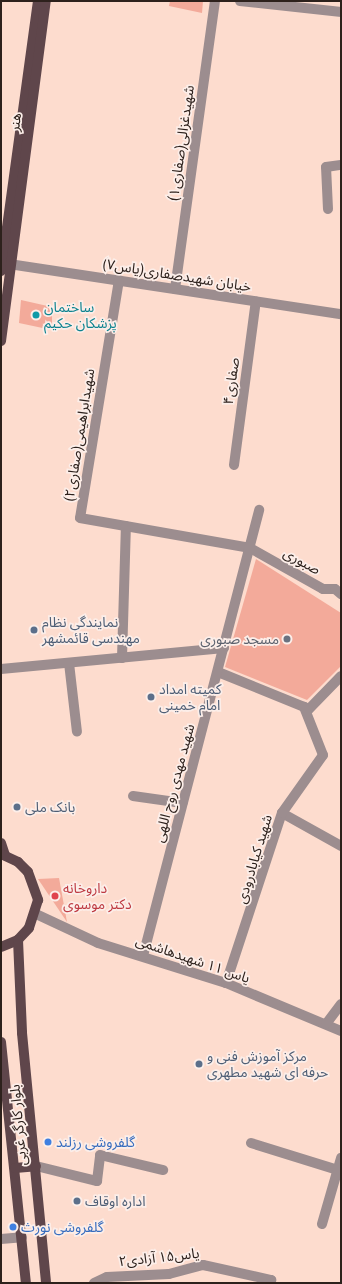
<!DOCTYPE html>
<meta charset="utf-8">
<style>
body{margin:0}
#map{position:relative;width:342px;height:1284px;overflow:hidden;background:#fddcce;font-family:"Roboto Condensed","Noto Sans Arabic",sans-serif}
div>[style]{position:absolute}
.building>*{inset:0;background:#f3aa9a}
.street>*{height:10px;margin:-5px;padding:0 5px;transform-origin:5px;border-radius:5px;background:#9c8d8f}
.primary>*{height:10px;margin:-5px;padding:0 5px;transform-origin:5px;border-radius:5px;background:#5f464b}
.dots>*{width:11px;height:11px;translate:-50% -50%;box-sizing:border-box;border:2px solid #fceee9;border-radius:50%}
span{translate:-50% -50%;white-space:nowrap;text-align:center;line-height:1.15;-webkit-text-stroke:3.5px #fceee9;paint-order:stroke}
.street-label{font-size:14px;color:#2d211c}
.culture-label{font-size:14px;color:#0d838f}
.left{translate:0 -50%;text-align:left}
.service-label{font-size:14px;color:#4e5e75}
.worship-label{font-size:14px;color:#5b616d}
.right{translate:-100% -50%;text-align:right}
.health-label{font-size:14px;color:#be3a42}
.shop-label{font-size:14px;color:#366cbe}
.frame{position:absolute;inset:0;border:2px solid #2d211c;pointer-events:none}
</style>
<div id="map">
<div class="building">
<i style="clip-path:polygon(170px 1px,203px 1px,202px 13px,169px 6px)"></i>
<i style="clip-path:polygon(21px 300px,52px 307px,52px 330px,19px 323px)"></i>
<i style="clip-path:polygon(256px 559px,341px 613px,341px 666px,307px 700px,225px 667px)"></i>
<i style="clip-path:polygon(59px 878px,67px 922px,38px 879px)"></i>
</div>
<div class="street">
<i style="left:240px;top:1px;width:102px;rotate:6.2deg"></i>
<i style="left:328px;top:209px;width:42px;rotate:-92.7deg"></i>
<i style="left:326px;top:167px;width:15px;rotate:-8deg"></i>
<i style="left:9px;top:264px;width:336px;rotate:8.6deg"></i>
<i style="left:119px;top:280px;width:241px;rotate:99.3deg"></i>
<i style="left:80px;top:518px;width:173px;rotate:10deg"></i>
<i style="left:250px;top:548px;width:84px;rotate:29.3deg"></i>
<i style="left:323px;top:589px;width:12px"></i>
<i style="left:335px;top:589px;width:8px;rotate:40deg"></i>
<i style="left:175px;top:289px;width:291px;rotate:-82.1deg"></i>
<i style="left:234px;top:465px;width:165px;rotate:-82.4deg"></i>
<i style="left:122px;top:658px;width:132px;rotate:-88.3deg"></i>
<i style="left:69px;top:663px;width:69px;rotate:83.4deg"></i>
<i style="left:1px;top:669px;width:224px;rotate:-5.4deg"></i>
<i style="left:218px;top:672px;width:98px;rotate:22.1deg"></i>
<i style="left:309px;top:709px;width:46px;rotate:-45.9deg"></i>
<i style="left:133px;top:796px;width:50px;rotate:8deg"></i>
<i style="left:282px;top:813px;width:68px;rotate:29.2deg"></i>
<i style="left:36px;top:914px;width:68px;rotate:25.1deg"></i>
<i style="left:98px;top:943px;width:134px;rotate:17.4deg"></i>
<i style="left:226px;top:983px;width:125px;rotate:22.7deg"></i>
<i style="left:143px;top:956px;width:461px;rotate:-75.4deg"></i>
<i style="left:226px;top:983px;width:179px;rotate:-71.8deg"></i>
<i style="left:282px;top:813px;width:71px;rotate:-54.7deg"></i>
<i style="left:323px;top:755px;width:52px;rotate:-111.6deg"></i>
<i style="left:326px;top:1024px;width:25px;rotate:-53deg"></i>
<i style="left:251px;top:1143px;width:94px;rotate:17.3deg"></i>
<i style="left:36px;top:1166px;width:63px;rotate:13.8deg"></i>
<i style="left:97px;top:1181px;width:26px;rotate:-83deg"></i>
<i style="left:100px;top:1155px;width:65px;rotate:13.4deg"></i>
<i style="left:322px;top:1224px;width:69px;rotate:-73.9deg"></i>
<i style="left:1px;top:1239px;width:21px;rotate:-5deg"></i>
<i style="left:94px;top:1283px;width:14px;rotate:-25deg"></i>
<i style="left:107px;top:1277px;width:62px;rotate:-2.8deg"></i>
<i style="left:169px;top:1274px;width:35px;rotate:-15deg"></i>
<i style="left:203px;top:1265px;width:70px;rotate:12.4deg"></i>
<i style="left:271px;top:1280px;width:3px;rotate:90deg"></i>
</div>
<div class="primary">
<i style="left:1px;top:271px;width:273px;rotate:-82.2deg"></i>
<i style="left:1px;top:341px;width:343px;rotate:-82.5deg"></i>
<i style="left:1px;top:843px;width:13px;rotate:72deg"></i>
<i style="left:1px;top:854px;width:19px;rotate:25deg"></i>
<i style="left:18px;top:862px;width:14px;rotate:45deg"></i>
<i style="left:28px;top:872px;width:30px;rotate:70deg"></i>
<i style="left:38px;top:900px;width:29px;rotate:108deg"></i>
<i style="left:29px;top:928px;width:16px;rotate:133deg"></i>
<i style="left:18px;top:940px;width:18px;rotate:158deg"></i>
<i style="left:18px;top:940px;width:93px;rotate:87.5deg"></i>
<i style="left:22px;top:1033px;width:251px;rotate:84.5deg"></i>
<i style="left:1px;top:1042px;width:242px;rotate:84.1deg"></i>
<i style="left:15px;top:1168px;width:21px;rotate:-5deg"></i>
</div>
<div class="dots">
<i style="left:36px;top:315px;background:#0f9aa8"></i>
<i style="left:34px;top:630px;background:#5c6f8a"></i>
<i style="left:287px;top:639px;background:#6b7280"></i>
<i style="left:151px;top:697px;background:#5c6f8a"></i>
<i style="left:17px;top:807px;background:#5c6f8a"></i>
<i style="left:55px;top:896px;background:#e0444e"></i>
<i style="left:199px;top:1064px;background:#5c6f8a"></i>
<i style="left:48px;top:1142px;background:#3f7fe0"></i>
<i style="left:77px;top:1201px;background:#5c6f8a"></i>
<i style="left:13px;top:1227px;background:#3f7fe0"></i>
</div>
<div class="street-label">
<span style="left:15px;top:122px;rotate:-82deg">هنر</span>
<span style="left:181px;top:143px;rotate:-82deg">شهیدغزالی(صفاری۱)</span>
<span style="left:177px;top:275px;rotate:9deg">خیابان شهیدصفاری(یاس۷)</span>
<span style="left:231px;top:381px;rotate:-82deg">صفاری۴</span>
<span style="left:79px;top:435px;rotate:-81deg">شهیدابراهیمی(صفاری۲)</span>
<span style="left:302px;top:561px;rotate:29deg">صبوری</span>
<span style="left:174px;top:783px;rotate:-75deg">شهید مهدی روح اللهی</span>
<span style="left:254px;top:859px;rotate:-73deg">شهید کیابادرودی</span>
<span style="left:193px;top:959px;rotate:19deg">یاس ۱۱ شهیدهاشمی</span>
<span style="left:18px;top:1125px;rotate:-95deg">بلوار کارگر غربی</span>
<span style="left:159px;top:1257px;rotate:-6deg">یاس۱۵ آزادی۲</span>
</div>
<div class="culture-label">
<span class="left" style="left:44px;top:315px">ساختمان<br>پزشکان حکیم</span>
</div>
<div class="service-label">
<span class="left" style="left:42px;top:630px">نمایندگی نظام<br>مهندسی قائمشهر</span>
<span class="left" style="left:159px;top:697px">کمیته امداد<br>امام خمینی</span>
<span class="left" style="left:25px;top:807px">بانک ملی</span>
<span class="left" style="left:207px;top:1064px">مرکز آموزش فنی و<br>حرفه ای شهید مطهری</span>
<span class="left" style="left:85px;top:1201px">اداره اوقاف</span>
</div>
<div class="worship-label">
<span class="right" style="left:279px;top:639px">مسجد صبوری</span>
</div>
<div class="health-label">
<span class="left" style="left:63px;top:896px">داروخانه<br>دکتر موسوی</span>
</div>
<div class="shop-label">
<span class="left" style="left:56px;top:1142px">گلفروشی رزلند</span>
<span class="left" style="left:21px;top:1227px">گلفروشی نورث</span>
</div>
<div class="frame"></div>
</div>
